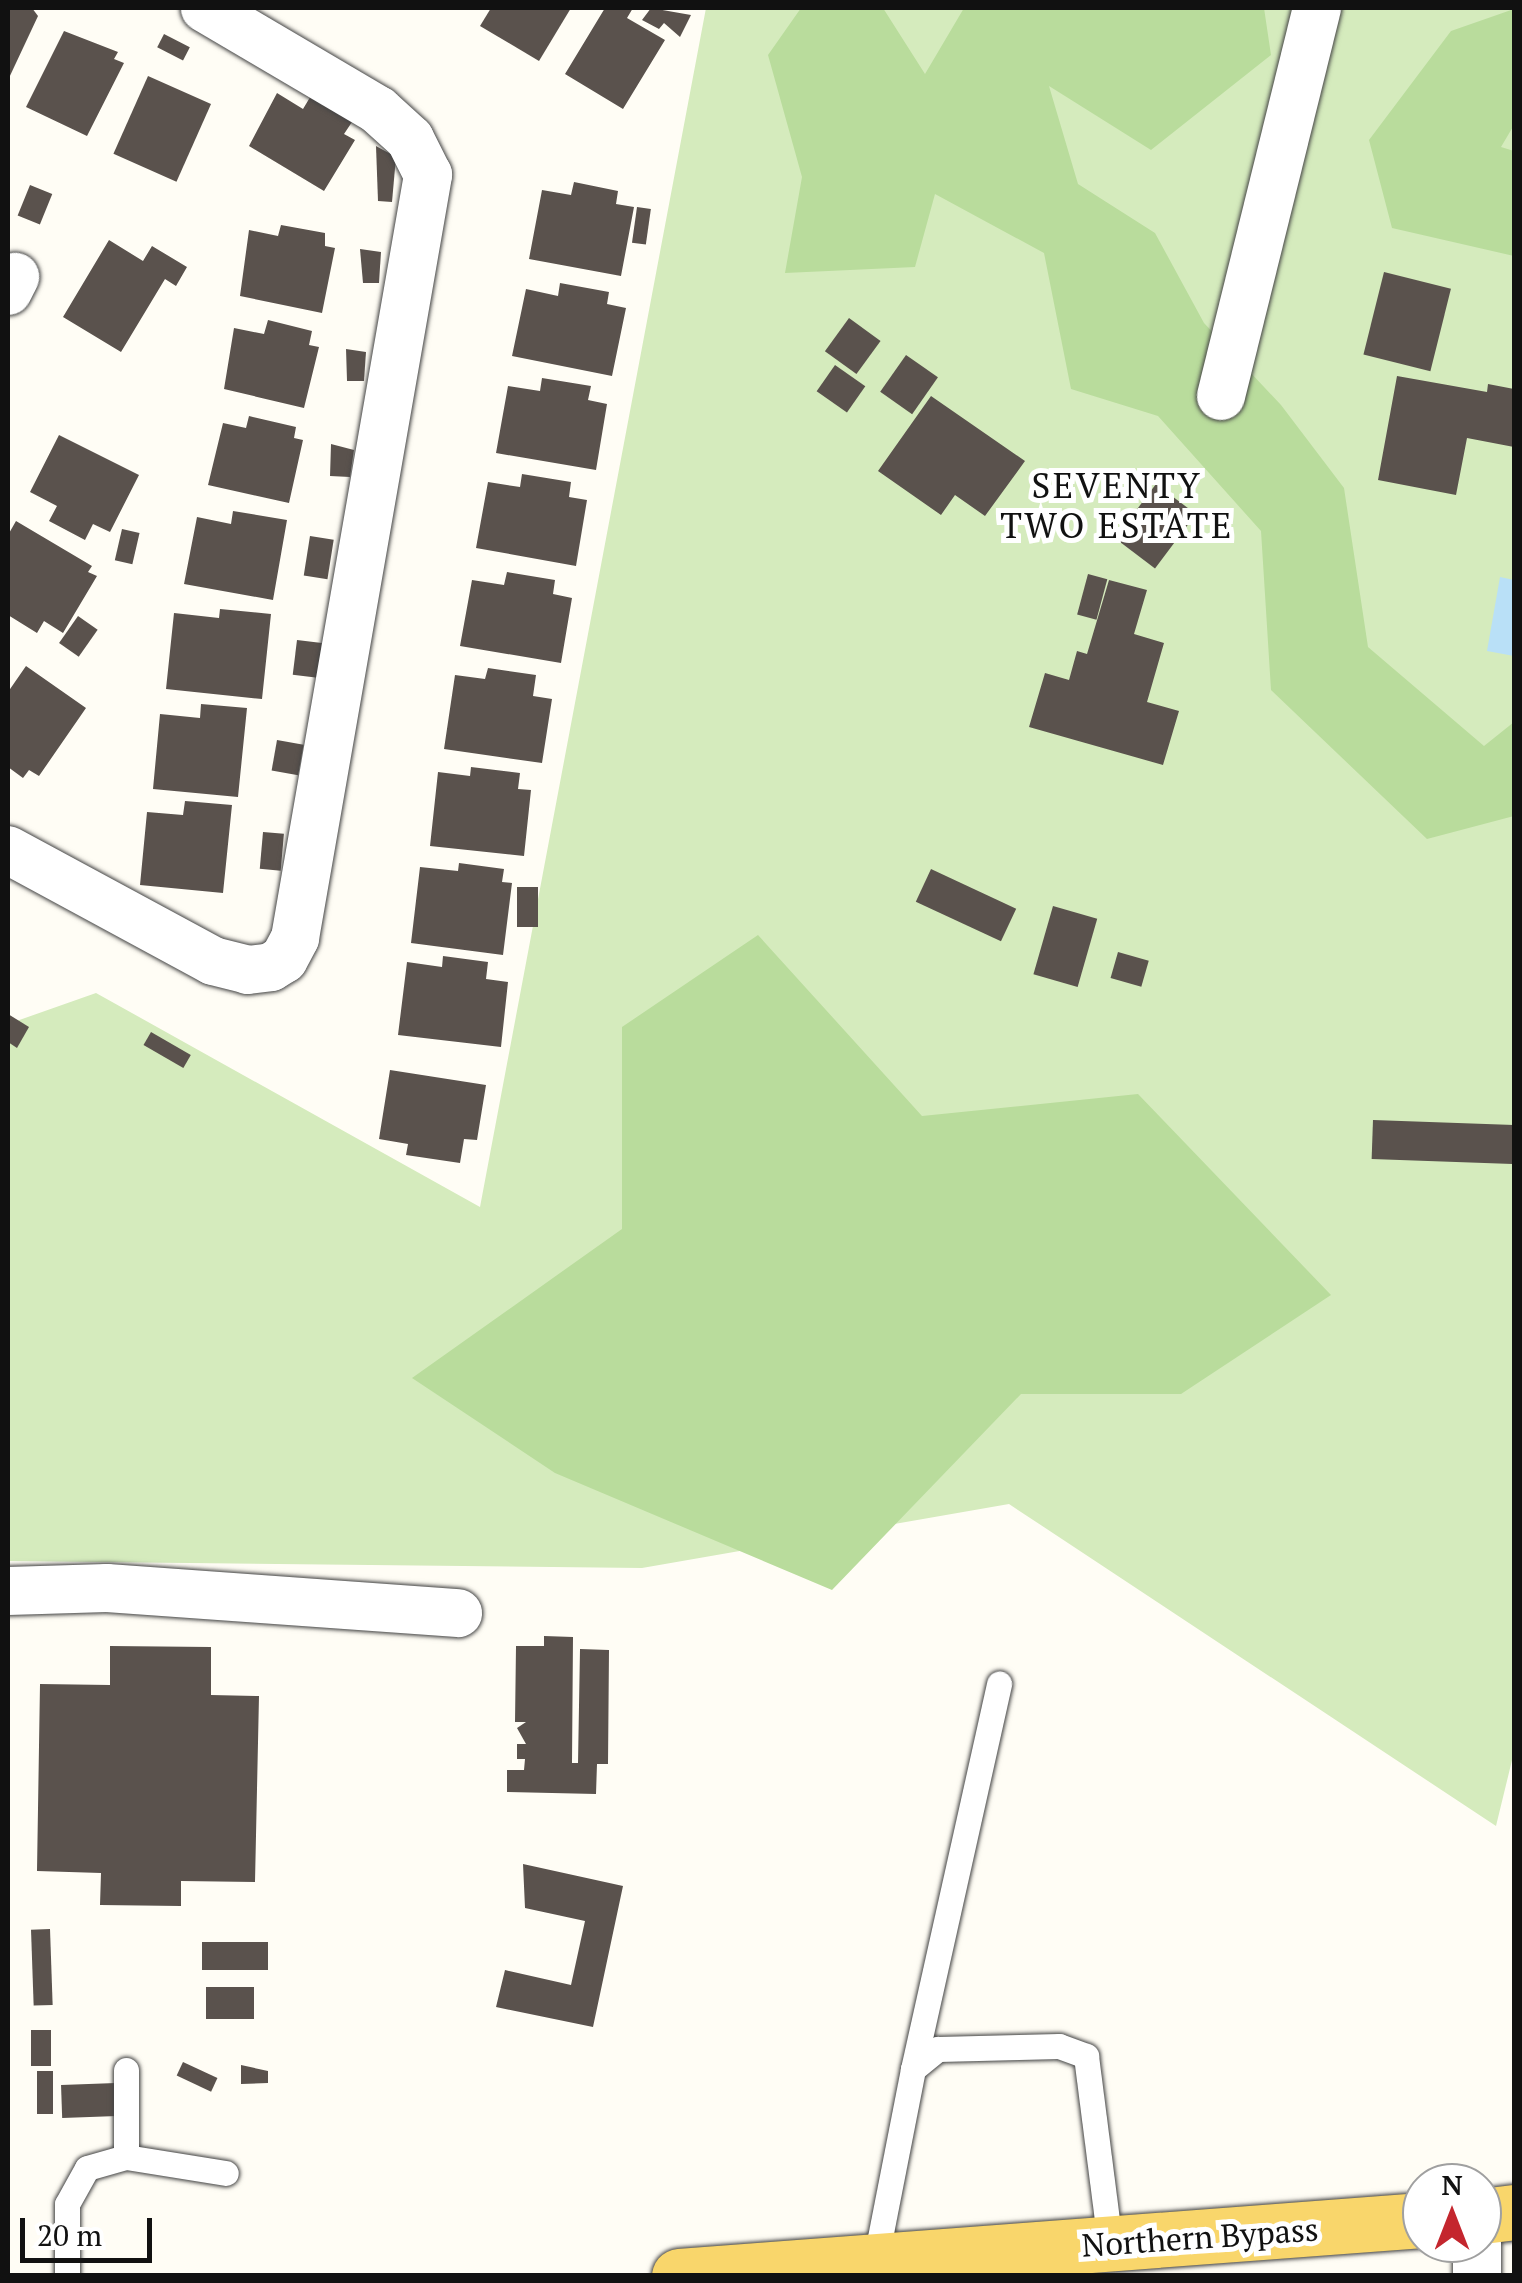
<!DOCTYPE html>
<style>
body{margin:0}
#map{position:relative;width:1522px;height:2283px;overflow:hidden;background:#fffdf5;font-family:"PT Serif",serif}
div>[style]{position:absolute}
.green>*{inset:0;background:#d5ebbd}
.forest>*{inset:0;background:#b9dc9c}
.water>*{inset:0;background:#b9e0f7}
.building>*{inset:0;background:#5a524d;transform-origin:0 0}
.roads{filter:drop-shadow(0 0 2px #444) drop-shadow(0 0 2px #444)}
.service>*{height:25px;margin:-12.5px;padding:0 12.5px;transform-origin:12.5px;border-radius:12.5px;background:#fff}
.minor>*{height:48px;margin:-24px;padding:0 24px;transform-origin:24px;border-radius:24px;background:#fff}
.primary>*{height:55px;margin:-27.5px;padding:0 27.5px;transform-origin:27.5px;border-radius:27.5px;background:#f9d66b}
span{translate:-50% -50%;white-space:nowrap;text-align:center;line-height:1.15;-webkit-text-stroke:10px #fff;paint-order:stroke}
.street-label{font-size:32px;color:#111}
.neighbourhood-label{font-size:35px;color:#111;letter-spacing:2.5px}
.frame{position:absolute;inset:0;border:10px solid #111;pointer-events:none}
.north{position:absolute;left:1402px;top:2163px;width:100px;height:100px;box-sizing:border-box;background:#fff;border:2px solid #a0a0a0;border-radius:50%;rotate:0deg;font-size:28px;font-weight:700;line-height:40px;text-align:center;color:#111}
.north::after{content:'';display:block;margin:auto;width:35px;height:45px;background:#c4262e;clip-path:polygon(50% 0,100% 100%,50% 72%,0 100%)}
.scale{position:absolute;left:20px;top:2218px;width:132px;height:45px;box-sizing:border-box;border:5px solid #111;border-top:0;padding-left:12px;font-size:30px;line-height:35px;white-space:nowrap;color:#111;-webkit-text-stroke:8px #fff;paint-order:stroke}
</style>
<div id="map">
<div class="green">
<i style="clip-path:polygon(706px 8px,1514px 8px,1514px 1752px,1496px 1826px,1009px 1504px,642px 1568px,8px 1561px,8px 1024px,96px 993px,480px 1207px)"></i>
</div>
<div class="forest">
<i style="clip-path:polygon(801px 8px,883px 8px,925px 74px,964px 8px,1264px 8px,1271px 55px,1151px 150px,1049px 86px,1078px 184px,1155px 233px,1204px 323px,1281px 405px,1344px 488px,1368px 647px,1484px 746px,1514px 722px,1514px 816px,1427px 839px,1271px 690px,1261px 531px,1158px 416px,1071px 389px,1044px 253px,935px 194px,915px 267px,785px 273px,802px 177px,768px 55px)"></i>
<i style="clip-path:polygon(1514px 9px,1514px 125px,1501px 147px,1514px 151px,1514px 256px,1392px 228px,1369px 140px,1451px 31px)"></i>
<i style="clip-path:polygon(758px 935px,922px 1116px,1138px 1094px,1331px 1295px,1181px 1394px,1021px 1394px,832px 1590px,555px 1473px,412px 1378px,622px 1229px,622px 1027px)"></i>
</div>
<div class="water">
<i style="clip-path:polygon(1500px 577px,1514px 580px,1514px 656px,1487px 651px)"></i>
</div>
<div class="building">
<i style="clip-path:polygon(8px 8px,32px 8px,38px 16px,8px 80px)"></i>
<i style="clip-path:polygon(491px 8px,571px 8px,539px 61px,480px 26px)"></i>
<i style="clip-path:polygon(605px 8px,633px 8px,627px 18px,665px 40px,623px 109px,565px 74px)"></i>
<i style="clip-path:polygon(651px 8px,691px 15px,680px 37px,664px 23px,659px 29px,642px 20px)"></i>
<i style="clip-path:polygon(64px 31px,118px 52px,114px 59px,124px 63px,87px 136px,26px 107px)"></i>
<i style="left:164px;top:34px;width:29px;height:15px;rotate:27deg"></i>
<i style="left:148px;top:76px;width:69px;height:85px;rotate:24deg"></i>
<i style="clip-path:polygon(277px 93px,303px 109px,312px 94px,354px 119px,344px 134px,355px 140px,324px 191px,249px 146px)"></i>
<i style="clip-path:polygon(376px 146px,396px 157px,392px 202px,378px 201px)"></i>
<i style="clip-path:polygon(574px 182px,618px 191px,616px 204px,634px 207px,621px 276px,529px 259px,542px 190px,571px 195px)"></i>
<i style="left:30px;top:185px;width:24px;height:33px;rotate:22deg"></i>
<i style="left:637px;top:207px;width:14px;height:36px;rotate:8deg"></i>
<i style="clip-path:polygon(281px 225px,325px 233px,325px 246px,335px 248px,322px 313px,240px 296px,249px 230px,278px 236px)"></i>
<i style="clip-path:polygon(109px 240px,143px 261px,152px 246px,187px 267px,176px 286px,165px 279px,121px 352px,63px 317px)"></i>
<i style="clip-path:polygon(360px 249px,381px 252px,379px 283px,363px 283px)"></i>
<i style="left:1384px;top:272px;width:69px;height:85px;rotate:14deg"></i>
<i style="clip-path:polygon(560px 283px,609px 292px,607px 304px,626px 308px,612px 376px,512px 356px,526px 289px,558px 296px)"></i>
<i style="left:849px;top:318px;width:39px;height:41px;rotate:36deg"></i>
<i style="clip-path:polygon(268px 320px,312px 331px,309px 345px,319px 347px,304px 408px,224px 389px,234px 328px,264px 334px)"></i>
<i style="clip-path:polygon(346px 349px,366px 352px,364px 381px,347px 381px)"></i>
<i style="left:906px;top:355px;width:39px;height:45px;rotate:35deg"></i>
<i style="left:835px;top:365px;width:37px;height:32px;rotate:35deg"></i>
<i style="clip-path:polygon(1397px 376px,1487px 392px,1488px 384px,1514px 389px,1514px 447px,1467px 438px,1456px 495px,1378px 480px)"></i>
<i style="clip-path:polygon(542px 378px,591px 386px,588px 400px,607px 404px,596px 470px,496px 453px,508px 386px,540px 391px)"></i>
<i style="clip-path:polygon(931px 396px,1025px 461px,985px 516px,955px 495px,941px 515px,878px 471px)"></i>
<i style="clip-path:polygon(249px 416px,296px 427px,294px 438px,303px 440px,289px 503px,208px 485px,223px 423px,246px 428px)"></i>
<i style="clip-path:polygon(59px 435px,139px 475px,110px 532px,93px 524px,85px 540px,49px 521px,57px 506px,30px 492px)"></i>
<i style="clip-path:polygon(331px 444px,354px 450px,350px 477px,330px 476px)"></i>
<i style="clip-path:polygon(522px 474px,571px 482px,569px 497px,587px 500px,576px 566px,476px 548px,488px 482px,520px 487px)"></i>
<i style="left:1156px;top:484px;width:50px;height:68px;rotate:37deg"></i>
<i style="clip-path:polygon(233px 511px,287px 520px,273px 600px,184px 584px,197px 517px,231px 524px)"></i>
<i style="clip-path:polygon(16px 521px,92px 566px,88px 572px,97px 576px,63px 633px,44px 621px,37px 633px,8px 615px,8px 535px)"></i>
<i style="left:122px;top:529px;width:18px;height:32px;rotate:13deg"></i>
<i style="left:310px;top:536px;width:24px;height:40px;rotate:9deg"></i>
<i style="clip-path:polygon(507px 572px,555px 580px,553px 594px,572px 598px,561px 663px,460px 646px,472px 580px,504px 585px)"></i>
<i style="left:1088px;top:574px;width:20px;height:42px;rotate:15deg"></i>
<i style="clip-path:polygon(1109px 580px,1147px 590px,1134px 634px,1164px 643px,1147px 702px,1179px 711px,1163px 765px,1029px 727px,1045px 673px,1069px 680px,1077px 651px,1087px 654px)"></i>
<i style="clip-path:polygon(220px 609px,271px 614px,262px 699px,166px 689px,174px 613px,219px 618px)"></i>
<i style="left:78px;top:616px;width:24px;height:33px;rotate:35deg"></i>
<i style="left:297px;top:640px;width:25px;height:35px;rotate:7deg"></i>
<i style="clip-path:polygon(26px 666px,86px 708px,39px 776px,29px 770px,23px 778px,8px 767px,8px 692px)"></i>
<i style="clip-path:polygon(488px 668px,536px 675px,533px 696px,552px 699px,542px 763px,444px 749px,455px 675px,485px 679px)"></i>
<i style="clip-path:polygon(201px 704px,247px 708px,238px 797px,153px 789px,160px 714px,200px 718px)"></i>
<i style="left:277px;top:740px;width:27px;height:31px;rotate:10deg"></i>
<i style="clip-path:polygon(471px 767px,520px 773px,518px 789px,531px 790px,524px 856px,430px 846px,438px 772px,470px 776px)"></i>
<i style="clip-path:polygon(185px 801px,232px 805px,223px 893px,140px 885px,147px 812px,183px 815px)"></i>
<i style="left:263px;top:832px;width:21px;height:37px;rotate:5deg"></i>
<i style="clip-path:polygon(459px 863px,504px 869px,502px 882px,512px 883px,503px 955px,411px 943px,420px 867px,458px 871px)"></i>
<i style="left:931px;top:869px;width:94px;height:36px;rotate:25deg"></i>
<i style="left:517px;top:887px;width:21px;height:40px"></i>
<i style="left:1053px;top:906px;width:46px;height:71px;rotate:16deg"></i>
<i style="left:1118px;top:952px;width:32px;height:27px;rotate:16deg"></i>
<i style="clip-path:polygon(443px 956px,488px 962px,486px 979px,508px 982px,501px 1047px,398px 1035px,407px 962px,442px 967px)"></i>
<i style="clip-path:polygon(8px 1014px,29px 1027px,17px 1048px,8px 1042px)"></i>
<i style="left:151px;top:1032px;width:46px;height:15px;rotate:30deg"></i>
<i style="clip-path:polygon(390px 1070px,486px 1085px,477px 1140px,464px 1139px,460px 1163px,406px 1155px,408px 1144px,379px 1139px)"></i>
<i style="left:1373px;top:1120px;width:141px;height:39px;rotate:2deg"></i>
<i style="clip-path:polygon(544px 1636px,573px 1637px,572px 1763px,578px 1763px,580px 1649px,609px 1650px,608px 1764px,597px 1764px,596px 1794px,507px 1792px,507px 1770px,524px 1770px,525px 1759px,517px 1759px,517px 1744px,526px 1744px,517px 1728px,526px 1722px,515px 1722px,516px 1646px,544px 1646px)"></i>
<i style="clip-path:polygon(110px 1646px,211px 1647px,211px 1695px,259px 1696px,255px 1882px,181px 1881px,181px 1906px,100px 1905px,101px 1873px,37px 1871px,40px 1684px,110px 1685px)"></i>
<i style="clip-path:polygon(523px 1864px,623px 1886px,593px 2027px,496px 2007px,505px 1970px,571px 1985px,585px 1921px,525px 1908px)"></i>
<i style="left:50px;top:1929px;width:76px;height:19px;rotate:88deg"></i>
<i style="left:268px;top:1942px;width:28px;height:66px;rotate:90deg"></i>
<i style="left:206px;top:1987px;width:48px;height:32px"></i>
<i style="left:31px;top:2030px;width:20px;height:36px"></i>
<i style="left:183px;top:2062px;width:38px;height:15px;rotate:25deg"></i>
<i style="clip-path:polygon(241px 2065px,268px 2071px,268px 2083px,241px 2084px)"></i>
<i style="left:37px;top:2071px;width:16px;height:43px"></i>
<i style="left:116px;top:2083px;width:33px;height:55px;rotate:88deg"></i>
</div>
<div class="roads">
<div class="service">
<i style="left:913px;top:2069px;width:395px;rotate:-77.4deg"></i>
<i style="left:126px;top:2070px;width:87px;rotate:90deg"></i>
<i style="left:875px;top:2263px;width:198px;rotate:-78.9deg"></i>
<i style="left:913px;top:2069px;width:32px;rotate:-39deg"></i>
<i style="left:938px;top:2049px;width:121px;rotate:-1.4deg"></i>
<i style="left:1059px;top:2046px;width:29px;rotate:20deg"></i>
<i style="left:1086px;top:2056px;width:190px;rotate:82.7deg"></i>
<i style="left:67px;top:2276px;width:72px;rotate:-90deg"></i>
<i style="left:67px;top:2204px;width:41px;rotate:-60.9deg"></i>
<i style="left:87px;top:2168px;width:41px;rotate:-15.8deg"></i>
<i style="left:126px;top:2157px;width:101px;rotate:9.1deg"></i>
</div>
<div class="minor">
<i style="left:8px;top:291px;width:16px;rotate:-63deg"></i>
<i style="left:1221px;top:396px;width:400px;rotate:-76.1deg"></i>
<i style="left:8px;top:850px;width:233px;rotate:28.4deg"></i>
<i style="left:213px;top:961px;width:36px;rotate:14deg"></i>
<i style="left:248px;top:970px;width:23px;rotate:-7deg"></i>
<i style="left:271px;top:967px;width:15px;rotate:-32deg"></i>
<i style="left:284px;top:959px;width:24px;rotate:-62deg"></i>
<i style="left:295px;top:938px;width:775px;rotate:-80.11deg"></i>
<i style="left:428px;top:175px;width:40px;rotate:-116.6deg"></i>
<i style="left:410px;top:139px;width:43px;rotate:-137.8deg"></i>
<i style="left:378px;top:110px;width:201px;rotate:-149.5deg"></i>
<i style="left:8px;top:1591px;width:99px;rotate:-1.7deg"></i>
<i style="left:107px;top:1588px;width:352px;rotate:4.1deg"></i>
<i style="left:1477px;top:2276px;width:33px;rotate:-90deg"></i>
</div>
<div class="primary">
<i style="left:1482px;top:2216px;width:32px;rotate:-7deg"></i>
<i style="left:679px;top:2276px;width:745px;rotate:-4.31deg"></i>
</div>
</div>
<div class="street-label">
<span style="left:1200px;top:2237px;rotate:-4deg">Northern Bypass</span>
</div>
<div class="neighbourhood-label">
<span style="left:1117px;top:505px">SEVENTY<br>TWO ESTATE</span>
</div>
<div class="frame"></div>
<div class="north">N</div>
<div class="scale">20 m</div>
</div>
